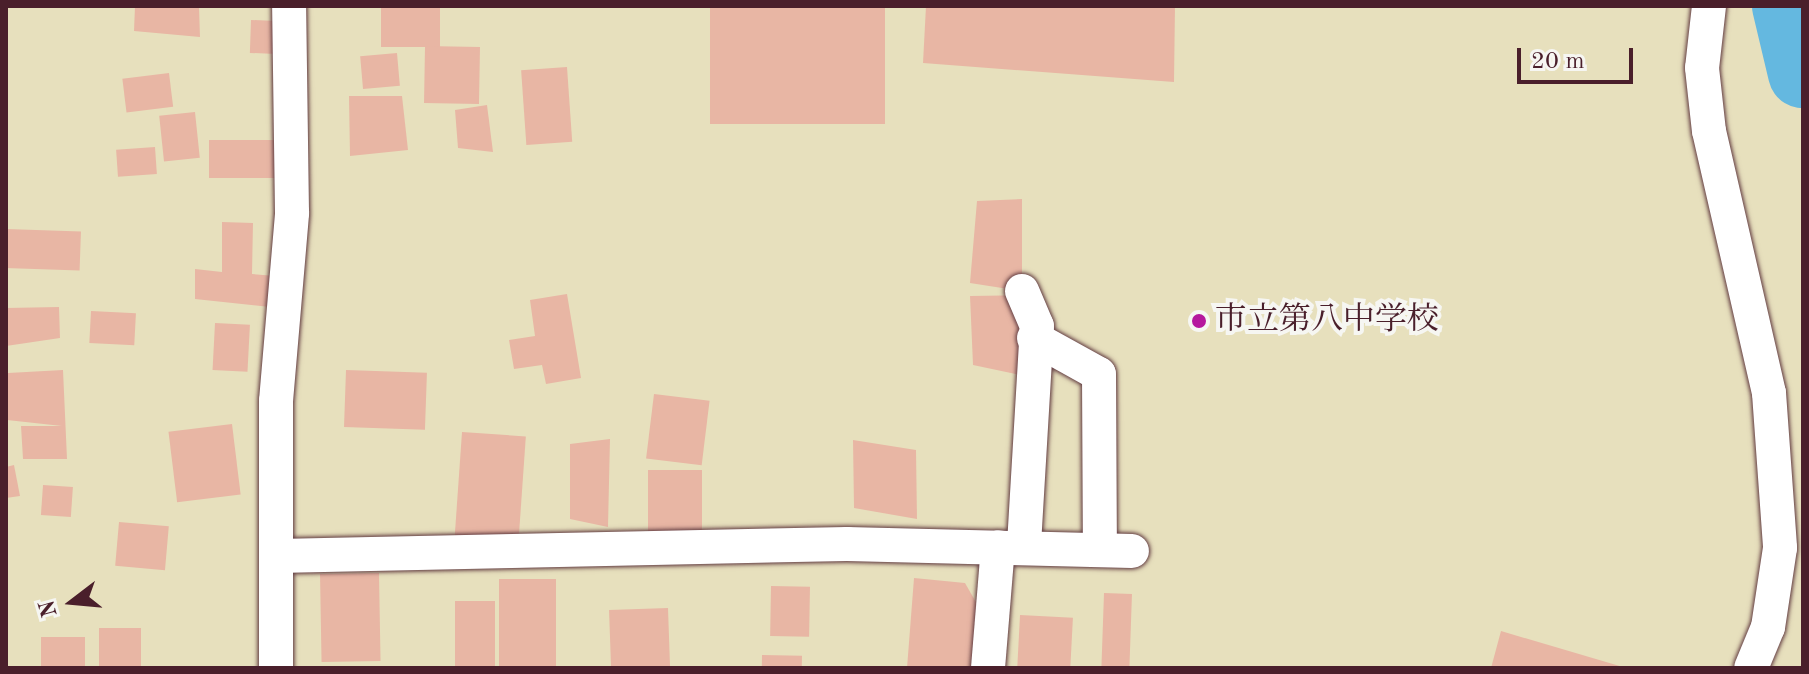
<!DOCTYPE html>
<meta charset="utf-8">
<style>
body{margin:0}
#map{position:relative;width:1809px;height:674px;overflow:hidden;background:#e7e0bd;font-family:"Old Standard TT","Noto Serif JP",serif}
div>[style]{position:absolute}
.river>*{height:70px;margin:-35px;padding:0 35px;transform-origin:35px;border-radius:35px;background:#64b8e0}
.building>*{inset:0;background:#e8b6a4;transform-origin:0 0}
.roads{filter:drop-shadow(0 0 2px #623c41) drop-shadow(0 0 2px #623c41)}
.street>*{height:34px;margin:-17px;padding:0 17px;transform-origin:17px;border-radius:17px;background:#fff}
.dots>*{width:22px;height:22px;translate:-50% -50%;box-sizing:border-box;border:4px solid #f6f6f2;border-radius:50%}
span{translate:-50% -50%;white-space:nowrap;text-align:center;line-height:1.15;-webkit-text-stroke:8px #f6f6f2;paint-order:stroke}
.poi-label{font-size:32px;color:#4a1f2b}
.left{translate:0 -50%;text-align:left}
.frame{position:absolute;inset:0;border:8px solid #4a1f2b;pointer-events:none}
.north{position:absolute;left:32px;top:562px;width:80px;height:80px;-webkit-text-stroke:6px #f6f6f2;paint-order:stroke;rotate:254deg;font-size:22px;font-weight:700;line-height:32px;text-align:center;color:#4a1f2b}
.north::after{content:'';display:block;margin:auto;width:28px;height:36px;background:#4a1f2b;clip-path:polygon(50% 0,100% 100%,50% 72%,0 100%)}
.scale{position:absolute;left:1517px;top:48px;width:116px;height:36px;box-sizing:border-box;border:4px solid #4a1f2b;border-top:0;padding-left:10px;font-size:24px;line-height:28px;white-space:nowrap;color:#4a1f2b;-webkit-text-stroke:6px #f6f6f2;paint-order:stroke}
</style>
<div id="map">
<div class="river">
<i style="left:1787px;top:6px;width:69px;rotate:76.6deg"></i>
</div>
<div class="building">
<i style="clip-path:polygon(135px 6px,199px 6px,200px 37px,134px 31px)"></i>
<i style="left:381px;top:6px;width:59px;height:41px"></i>
<i style="left:710px;top:6px;width:175px;height:118px"></i>
<i style="clip-path:polygon(926px 6px,1175px 6px,1174px 82px,923px 63px)"></i>
<i style="left:251px;top:20px;width:26px;height:33px;rotate:2deg"></i>
<i style="left:480px;top:47px;width:57px;height:55px;rotate:91deg"></i>
<i style="left:397px;top:53px;width:33px;height:37px;rotate:85deg"></i>
<i style="left:567px;top:67px;width:75px;height:46px;rotate:86deg"></i>
<i style="left:169px;top:73px;width:34px;height:47px;rotate:83deg"></i>
<i style="clip-path:polygon(349px 96px,402px 96px,408px 150px,350px 156px)"></i>
<i style="clip-path:polygon(487px 105px,493px 152px,458px 148px,455px 110px)"></i>
<i style="left:195px;top:112px;width:46px;height:36px;rotate:84deg"></i>
<i style="left:209px;top:140px;width:68px;height:38px"></i>
<i style="left:155px;top:147px;width:27px;height:39px;rotate:86deg"></i>
<i style="clip-path:polygon(1022px 199px,1022px 291px,970px 283px,977px 201px)"></i>
<i style="clip-path:polygon(222px 222px,253px 223px,252px 274px,275px 276px,270px 307px,195px 299px,195px 269px,222px 272px)"></i>
<i style="left:6px;top:229px;width:75px;height:39px;rotate:2deg"></i>
<i style="clip-path:polygon(567px 294px,581px 378px,546px 384px,542px 365px,514px 369px,509px 340px,535px 336px,530px 300px)"></i>
<i style="clip-path:polygon(1040px 295px,1030px 377px,973px 365px,970px 296px)"></i>
<i style="clip-path:polygon(59px 307px,60px 338px,6px 346px,6px 308px)"></i>
<i style="left:91px;top:311px;width:45px;height:32px;rotate:3deg"></i>
<i style="left:215px;top:323px;width:35px;height:47px;rotate:3deg"></i>
<i style="clip-path:polygon(63px 370px,67px 459px,23px 459px,21px 426px,62px 426px,7px 420px,8px 373px)"></i>
<i style="left:346px;top:370px;width:81px;height:57px;rotate:2deg"></i>
<i style="left:654px;top:394px;width:56px;height:65px;rotate:7deg"></i>
<i style="left:232px;top:424px;width:71px;height:64px;rotate:83deg"></i>
<i style="left:462px;top:432px;width:64px;height:104px;rotate:4deg"></i>
<i style="clip-path:polygon(610px 439px,608px 527px,570px 519px,570px 444px)"></i>
<i style="clip-path:polygon(853px 440px,916px 450px,917px 519px,854px 508px)"></i>
<i style="clip-path:polygon(14px 465px,20px 496px,6px 498px,6px 467px)"></i>
<i style="left:648px;top:470px;width:54px;height:68px"></i>
<i style="left:43px;top:485px;width:30px;height:30px;rotate:4deg"></i>
<i style="left:119px;top:522px;width:50px;height:44px;rotate:5deg"></i>
<i style="left:379px;top:573px;width:88px;height:59px;rotate:89deg"></i>
<i style="clip-path:polygon(914px 578px,965px 583px,981px 611px,974px 668px,907px 668px)"></i>
<i style="left:499px;top:579px;width:57px;height:89px"></i>
<i style="left:771px;top:586px;width:39px;height:50px;rotate:1deg"></i>
<i style="left:1104px;top:593px;width:28px;height:75px;rotate:2deg"></i>
<i style="left:455px;top:601px;width:40px;height:67px"></i>
<i style="left:668px;top:608px;width:60px;height:59px;rotate:88deg"></i>
<i style="left:1020px;top:615px;width:53px;height:53px;rotate:3deg"></i>
<i style="left:99px;top:628px;width:42px;height:40px"></i>
<i style="clip-path:polygon(1501px 631px,1623px 667px,1623px 668px,1491px 668px)"></i>
<i style="left:41px;top:637px;width:44px;height:31px"></i>
<i style="left:762px;top:655px;width:40px;height:13px;rotate:1deg"></i>
</div>
<div class="roads">
<div class="street">
<i style="left:1709px;top:6px;width:62px;rotate:96.4deg"></i>
<i style="left:1702px;top:68px;width:63px;rotate:83.7deg"></i>
<i style="left:1709px;top:131px;width:269px;rotate:77.1deg"></i>
<i style="left:1769px;top:393px;width:155px;rotate:85.9deg"></i>
<i style="left:1780px;top:548px;width:80px;rotate:98.6deg"></i>
<i style="left:1768px;top:627px;width:44px;rotate:112.5deg"></i>
<i style="left:1022px;top:291px;width:38px;rotate:67deg"></i>
<i style="left:1037px;top:326px;width:222px;rotate:93.4deg"></i>
<i style="left:1034px;top:338px;width:74px;rotate:29deg"></i>
<i style="left:1099px;top:374px;width:176px;rotate:89.7deg"></i>
<i style="left:277px;top:556px;width:570px;rotate:-1.21deg"></i>
<i style="left:847px;top:544px;width:285px;rotate:1.4deg"></i>
<i style="left:276px;top:668px;width:267px;rotate:-90deg"></i>
<i style="left:276px;top:401px;width:189px;rotate:-85.1deg"></i>
<i style="left:292px;top:213px;width:207px;rotate:-90.8deg"></i>
<i style="left:988px;top:668px;width:121px;rotate:-85.3deg"></i>
</div>
</div>
<div class="dots">
<i style="left:1199px;top:321px;background:#b5179e"></i>
</div>
<div class="poi-label">
<span class="left" style="left:1215px;top:321px">市立第八中学校</span>
</div>
<div class="frame"></div>
<div class="north">N</div>
<div class="scale">20 m</div>
</div>
